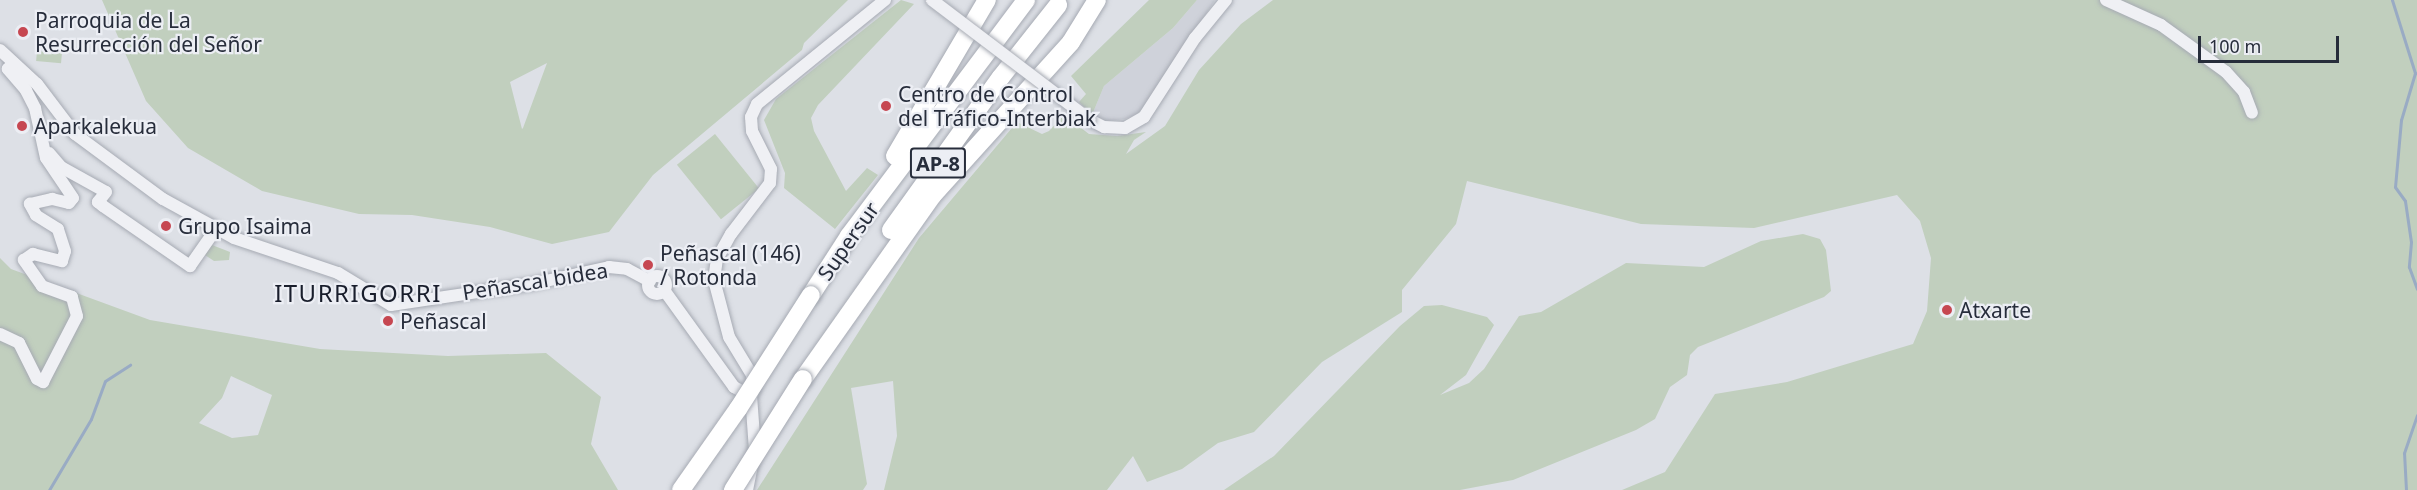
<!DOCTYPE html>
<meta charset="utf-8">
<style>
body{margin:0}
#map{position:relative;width:2417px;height:490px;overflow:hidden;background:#dde0e6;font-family:"Noto Sans",sans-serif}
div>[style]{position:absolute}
.built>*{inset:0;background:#cfd2da}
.green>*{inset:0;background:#c1cfbe;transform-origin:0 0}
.stream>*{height:3px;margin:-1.5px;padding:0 1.5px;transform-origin:1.5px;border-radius:1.5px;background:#99abc4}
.roads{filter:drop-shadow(0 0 2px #a6aab3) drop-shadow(0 0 2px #a6aab3)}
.minor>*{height:12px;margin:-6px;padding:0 6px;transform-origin:6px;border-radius:6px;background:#eff0f4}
.minor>.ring{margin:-6px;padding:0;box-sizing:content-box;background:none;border:12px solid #eff0f4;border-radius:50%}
.highway>*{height:18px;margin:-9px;padding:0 9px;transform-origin:9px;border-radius:9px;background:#fff}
.bridges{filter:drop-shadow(0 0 2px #a6aab3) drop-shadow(0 0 2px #a6aab3)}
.minor-bridge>*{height:12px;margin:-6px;padding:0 6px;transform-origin:6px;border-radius:6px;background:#eff0f4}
.highway-bridge>*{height:18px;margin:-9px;padding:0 9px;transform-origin:9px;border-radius:9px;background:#fff}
.dots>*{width:16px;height:16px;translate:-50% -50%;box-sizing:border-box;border:3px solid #eceef4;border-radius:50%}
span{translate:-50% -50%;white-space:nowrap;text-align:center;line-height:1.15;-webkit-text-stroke:4.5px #eceef4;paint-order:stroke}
.shield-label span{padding:2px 4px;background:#eceef4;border:2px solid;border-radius:4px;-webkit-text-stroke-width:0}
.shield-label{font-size:20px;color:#272d3b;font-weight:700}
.poi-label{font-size:21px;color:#272d3b}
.left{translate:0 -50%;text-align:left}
.street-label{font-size:21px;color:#272d3b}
.quarter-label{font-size:24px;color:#191e2c;letter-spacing:1.5px}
.scale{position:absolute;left:2198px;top:36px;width:141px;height:27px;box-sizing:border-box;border:3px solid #272d3b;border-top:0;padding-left:8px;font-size:18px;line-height:21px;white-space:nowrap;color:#272d3b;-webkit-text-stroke:4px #eceef4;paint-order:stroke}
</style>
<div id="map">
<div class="built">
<i style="clip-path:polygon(1197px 0,1215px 0,1150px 100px,1137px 114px,1125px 119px,1107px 121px,1092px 115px,1104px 86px,1173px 28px)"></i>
</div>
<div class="green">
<i style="clip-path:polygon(evenodd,102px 0,848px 0,804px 43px,802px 50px,653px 175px,609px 232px,552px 244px,490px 227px,412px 215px,359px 214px,262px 191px,188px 148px,146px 101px,102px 0,547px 63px,523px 128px,522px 129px,510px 82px,547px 63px)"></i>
<i style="clip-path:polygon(901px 0,914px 4px,818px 105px,811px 118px,814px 131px,846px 191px,867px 168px,878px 175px,835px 229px,784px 188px,785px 173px,764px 120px,776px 99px)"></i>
<i style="clip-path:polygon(1149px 0,1197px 0,1173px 28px,1104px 86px,1092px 115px,1079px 102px,1086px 94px,1071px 76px)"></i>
<i style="clip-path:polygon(1273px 0,2417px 0,2417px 490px,1622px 490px,1665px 472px,1715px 394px,1787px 382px,1913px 344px,1927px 311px,1931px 258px,1920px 221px,1897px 195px,1754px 228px,1641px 224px,1467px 181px,1456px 224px,1402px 290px,1402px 312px,1322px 362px,1254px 432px,1218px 443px,1182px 469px,1147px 482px,1133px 456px,1107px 490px,884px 490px,897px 436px,893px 381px,851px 388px,867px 484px,863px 490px,757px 490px,919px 238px,1017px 122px,1042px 134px,1049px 131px,1064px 115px,1089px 134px,1117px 136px,1146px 132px,1134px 140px,1126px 154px,1165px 126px,1199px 70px,1241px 24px)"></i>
<i style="left:37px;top:51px;width:25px;height:10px;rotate:5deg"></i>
<i style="left:715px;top:134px;width:70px;height:49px;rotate:51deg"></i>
<i style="clip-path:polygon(1803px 234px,1820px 239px,1826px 250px,1831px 291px,1824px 297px,1698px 347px,1690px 355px,1687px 375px,1670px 387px,1655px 419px,1636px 430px,1513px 480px,1460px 490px,1224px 490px,1274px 456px,1400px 326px,1424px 306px,1442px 305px,1487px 317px,1494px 325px,1466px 375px,1440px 395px,1469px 383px,1484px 369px,1519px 316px,1541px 312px,1626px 263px,1704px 267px,1761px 241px)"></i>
<i style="clip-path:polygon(212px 245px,230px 252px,229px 260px,214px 261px,205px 255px)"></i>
<i style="clip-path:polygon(evenodd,0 258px,11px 269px,150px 320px,320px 349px,448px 356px,546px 353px,601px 397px,591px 444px,618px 490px,0 490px,0 258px,231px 376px,272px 395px,258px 435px,232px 438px,199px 423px,222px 398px,231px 376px)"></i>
</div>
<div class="stream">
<i style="left:2392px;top:0;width:77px;rotate:72.5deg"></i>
<i style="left:2415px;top:73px;width:49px;rotate:106.6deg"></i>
<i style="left:2401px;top:120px;width:67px;rotate:95.1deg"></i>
<i style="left:2395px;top:187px;width:17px;rotate:54deg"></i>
<i style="left:2405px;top:201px;width:41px;rotate:81.7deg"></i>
<i style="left:2411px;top:242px;width:25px;rotate:95deg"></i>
<i style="left:2409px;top:267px;width:23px;rotate:70deg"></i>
<i style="left:49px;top:490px;width:82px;rotate:-59.4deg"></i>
<i style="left:91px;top:419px;width:40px;rotate:-69.8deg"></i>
<i style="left:105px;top:381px;width:30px;rotate:-33deg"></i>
<i style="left:2406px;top:490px;width:37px;rotate:-93deg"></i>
<i style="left:2404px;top:453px;width:40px;rotate:-71.1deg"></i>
</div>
<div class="roads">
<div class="minor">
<i style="left:2106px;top:0;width:60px;rotate:24.4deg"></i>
<i style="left:2161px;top:25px;width:80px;rotate:35.9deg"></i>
<i style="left:2226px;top:72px;width:27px;rotate:48deg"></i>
<i style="left:2244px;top:92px;width:22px;rotate:69deg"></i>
<i style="left:0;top:50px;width:50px;rotate:42.6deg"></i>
<i style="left:37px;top:84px;width:63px;rotate:52.8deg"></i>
<i style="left:75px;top:134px;width:109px;rotate:36.5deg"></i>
<i style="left:163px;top:199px;width:81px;rotate:28.8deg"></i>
<i style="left:234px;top:238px;width:110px;rotate:18.6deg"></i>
<i style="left:338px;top:273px;width:62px;rotate:31.1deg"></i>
<i style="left:391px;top:305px;width:143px;rotate:-8.5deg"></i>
<i style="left:532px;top:284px;width:79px;rotate:-12.4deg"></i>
<i style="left:609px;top:267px;width:18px;rotate:6deg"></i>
<i style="left:627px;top:269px;width:26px;rotate:28deg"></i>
<i style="left:1090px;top:120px;width:16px;rotate:27deg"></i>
<i style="left:1104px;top:127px;width:21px;rotate:3deg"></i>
<i style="left:1125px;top:128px;width:22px;rotate:-30deg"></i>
<i style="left:1144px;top:117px;width:94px;rotate:-57.2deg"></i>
<i style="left:1195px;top:38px;width:49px;rotate:-50.8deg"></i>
<i style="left:49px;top:153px;width:18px;rotate:49deg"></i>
<i style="left:61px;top:167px;width:51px;rotate:29.1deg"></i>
<i style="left:106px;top:192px;width:13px;rotate:129deg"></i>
<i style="left:98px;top:202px;width:6px;rotate:39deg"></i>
<i style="left:103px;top:206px;width:106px;rotate:34.6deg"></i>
<i style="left:190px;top:266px;width:40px;rotate:-55.1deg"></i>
<i style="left:213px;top:233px;width:4px;rotate:-146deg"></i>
<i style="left:210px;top:231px;width:4px;rotate:-63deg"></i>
<i class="ring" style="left:648px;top:276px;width:6px;height:6px"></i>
<i style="left:664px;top:290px;width:120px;rotate:54.2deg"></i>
<i style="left:734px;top:387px;width:19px;rotate:28deg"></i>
<i style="left:751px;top:396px;width:8px;rotate:-67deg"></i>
<i style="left:754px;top:389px;width:14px;rotate:-98deg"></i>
<i style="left:752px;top:375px;width:44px;rotate:-121.2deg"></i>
<i style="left:729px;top:337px;width:59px;rotate:-104.7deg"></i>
<i style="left:714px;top:280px;width:21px;rotate:-82deg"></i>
<i style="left:717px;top:259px;width:29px;rotate:-61deg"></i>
<i style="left:731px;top:234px;width:64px;rotate:-52.6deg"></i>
<i style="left:770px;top:183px;width:14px;rotate:-86deg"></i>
<i style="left:771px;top:169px;width:42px;rotate:-116.6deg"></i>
<i style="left:752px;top:131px;width:14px;rotate:-94deg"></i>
<i style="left:751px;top:117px;width:14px;rotate:-65deg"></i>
<i style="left:757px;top:104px;width:165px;rotate:-39.1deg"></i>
<i style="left:0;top:334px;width:21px;rotate:25deg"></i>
<i style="left:19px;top:343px;width:40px;rotate:63.4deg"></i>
<i style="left:37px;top:379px;width:7px;rotate:27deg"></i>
<i style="left:43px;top:382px;width:74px;rotate:-62.7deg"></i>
<i style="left:77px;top:316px;width:20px;rotate:-105deg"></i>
<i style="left:72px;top:297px;width:32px;rotate:-160deg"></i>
<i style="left:42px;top:286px;width:32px;rotate:-125deg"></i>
<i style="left:24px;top:260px;width:11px;rotate:-34deg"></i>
<i style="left:33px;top:254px;width:30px;rotate:14deg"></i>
<i style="left:62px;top:261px;width:10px;rotate:-73deg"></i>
<i style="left:65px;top:251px;width:23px;rotate:-108deg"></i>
<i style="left:58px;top:229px;width:26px;rotate:-148deg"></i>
<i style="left:36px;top:215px;width:13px;rotate:-119deg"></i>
<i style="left:30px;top:204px;width:23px;rotate:-13deg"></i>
<i style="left:52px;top:199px;width:17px;rotate:13deg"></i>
<i style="left:69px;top:203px;width:6px;rotate:-51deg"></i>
<i style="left:73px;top:198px;width:48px;rotate:-124deg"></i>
<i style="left:46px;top:158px;width:51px;rotate:-102.4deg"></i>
<i style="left:35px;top:108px;width:20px;rotate:-117deg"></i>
<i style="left:26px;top:90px;width:28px;rotate:-131deg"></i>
<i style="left:8px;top:69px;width:8px;rotate:-45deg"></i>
<i style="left:747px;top:490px;width:41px;rotate:-78.7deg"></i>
<i style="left:755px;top:450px;width:54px;rotate:-94.2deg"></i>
</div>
<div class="highway">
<i style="left:895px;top:156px;width:181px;rotate:-59.5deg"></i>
<i style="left:891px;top:230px;width:188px;rotate:-54.3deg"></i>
<i style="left:1001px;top:77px;width:92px;rotate:-51.6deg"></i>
<i style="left:811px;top:295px;width:70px;rotate:-57.2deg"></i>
<i style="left:849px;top:236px;width:295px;rotate:-53.1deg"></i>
<i style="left:803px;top:379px;width:224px;rotate:-54.8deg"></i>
<i style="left:932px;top:196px;width:207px;rotate:-47.9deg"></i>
<i style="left:1071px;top:42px;width:49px;rotate:-58.2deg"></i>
</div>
</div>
<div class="bridges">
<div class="minor-bridge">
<i style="left:932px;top:0;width:198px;rotate:37.2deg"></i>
</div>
<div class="highway-bridge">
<i style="left:681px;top:490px;width:99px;rotate:-54.9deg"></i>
<i style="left:738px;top:409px;width:135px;rotate:-57.4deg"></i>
<i style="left:733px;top:490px;width:131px;rotate:-57.8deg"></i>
</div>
</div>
<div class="dots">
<i style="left:23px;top:32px;background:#c64751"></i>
<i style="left:886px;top:106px;background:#c64751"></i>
<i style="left:22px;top:126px;background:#c64751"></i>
<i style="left:166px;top:226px;background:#c64751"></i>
<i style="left:648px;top:265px;background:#c64751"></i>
<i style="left:1947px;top:310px;background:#c64751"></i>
<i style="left:388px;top:321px;background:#c64751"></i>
</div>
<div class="shield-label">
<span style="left:938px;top:163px">AP-8</span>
</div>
<div class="poi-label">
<span class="left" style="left:35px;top:32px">Parroquia de La<br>Resurrección del Señor</span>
<span class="left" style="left:898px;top:106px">Centro de Control<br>del Tráfico-Interbiak</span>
<span class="left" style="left:34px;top:126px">Aparkalekua</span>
<span class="left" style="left:178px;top:226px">Grupo Isaima</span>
<span class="left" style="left:660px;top:265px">Peñascal (146)<br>/ Rotonda</span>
<span class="left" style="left:1959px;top:310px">Atxarte</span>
<span class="left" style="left:400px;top:321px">Peñascal</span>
</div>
<div class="street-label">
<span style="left:848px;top:241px;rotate:-55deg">Supersur</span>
<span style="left:535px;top:281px;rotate:-9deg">Peñascal bidea</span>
</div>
<div class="quarter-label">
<span style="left:358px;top:293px">ITURRIGORRI</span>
</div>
<div class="scale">100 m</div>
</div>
